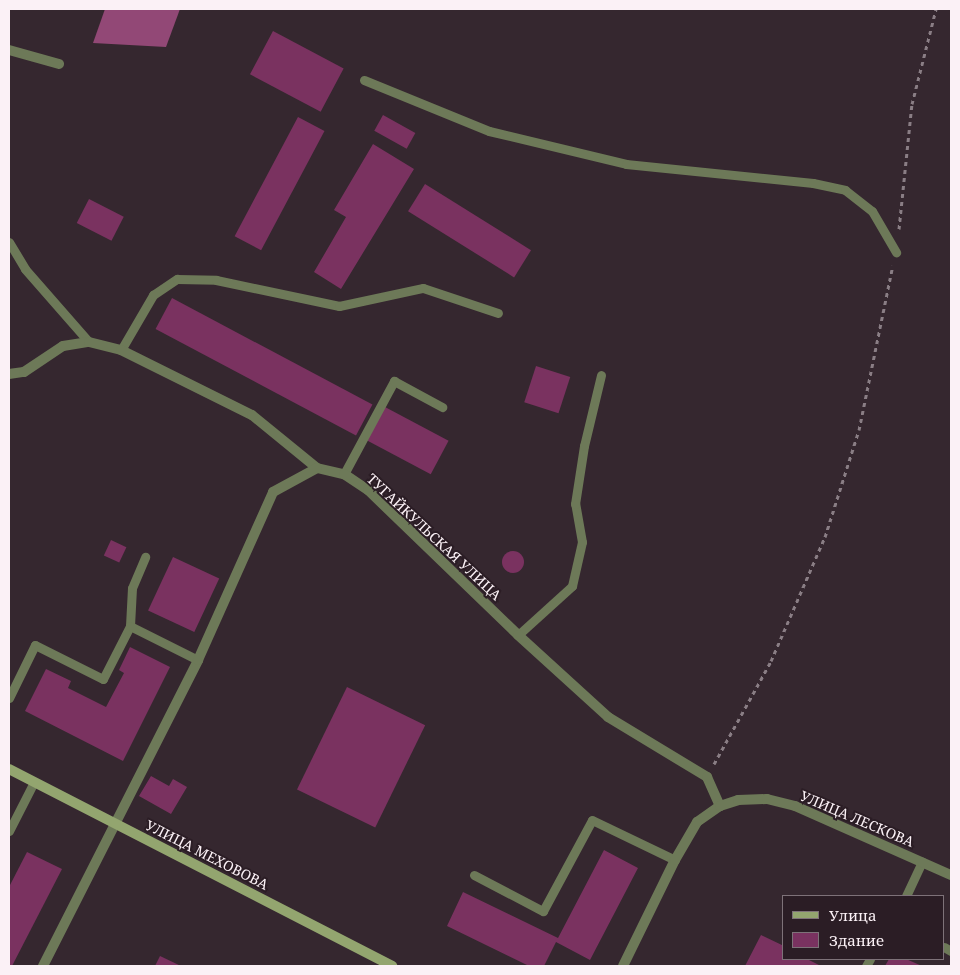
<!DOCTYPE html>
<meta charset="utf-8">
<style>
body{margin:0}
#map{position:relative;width:960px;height:975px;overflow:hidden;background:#35272f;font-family:"Noto Serif",serif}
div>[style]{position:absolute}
.forest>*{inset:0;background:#924876}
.building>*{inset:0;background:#7a3260;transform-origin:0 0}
.round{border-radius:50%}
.path>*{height:3px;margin-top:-1.5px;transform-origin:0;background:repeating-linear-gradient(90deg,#8a7e85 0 4px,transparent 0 8px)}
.lane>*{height:9px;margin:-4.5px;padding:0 4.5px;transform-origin:4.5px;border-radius:4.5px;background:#6d7958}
.street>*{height:10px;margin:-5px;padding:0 5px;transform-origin:5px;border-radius:5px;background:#6d7958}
.secondary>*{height:10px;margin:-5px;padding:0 5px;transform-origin:5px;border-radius:5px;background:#93a56f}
span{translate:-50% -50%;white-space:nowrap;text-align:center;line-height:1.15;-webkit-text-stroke:4px #2b1d25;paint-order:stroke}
.street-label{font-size:14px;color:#fbf1f6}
.frame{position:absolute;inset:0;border:10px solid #fbf1f6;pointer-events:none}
.legend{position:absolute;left:782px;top:895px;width:162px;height:65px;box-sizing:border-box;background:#2b1d25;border:1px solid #7e7279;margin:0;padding:6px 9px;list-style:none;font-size:15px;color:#fbf1f6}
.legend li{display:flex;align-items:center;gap:10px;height:25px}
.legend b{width:25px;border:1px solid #7e7279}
</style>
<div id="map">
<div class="forest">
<i style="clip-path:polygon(105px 9px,180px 9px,166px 47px,93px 43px)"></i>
</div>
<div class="building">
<i style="left:273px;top:31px;width:80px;height:49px;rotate:28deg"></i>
<i style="left:383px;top:115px;width:37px;height:18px;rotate:29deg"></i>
<i style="left:298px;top:117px;width:30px;height:135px;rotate:28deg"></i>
<i style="clip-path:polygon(373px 144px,414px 169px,341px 289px,314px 272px,346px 217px,334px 210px)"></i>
<i style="left:425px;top:184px;width:125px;height:32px;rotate:32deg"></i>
<i style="left:89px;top:199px;width:39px;height:27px;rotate:27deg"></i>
<i style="left:172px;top:298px;width:227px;height:35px;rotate:28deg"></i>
<i style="left:536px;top:366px;width:36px;height:38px;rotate:18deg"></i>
<i style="left:385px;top:407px;width:72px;height:38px;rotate:28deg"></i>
<i style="left:111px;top:540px;width:17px;height:17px;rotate:25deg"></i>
<i class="round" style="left:502px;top:551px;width:22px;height:22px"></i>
<i style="left:173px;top:557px;width:51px;height:59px;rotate:25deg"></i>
<i style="clip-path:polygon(130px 647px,170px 667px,123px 761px,25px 711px,46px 669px,71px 681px,68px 688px,106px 707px,124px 673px,119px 670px)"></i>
<i style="left:347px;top:687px;width:87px;height:114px;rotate:26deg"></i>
<i style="clip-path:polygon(151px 776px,169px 786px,173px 779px,187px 787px,171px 814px,139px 796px)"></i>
<i style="clip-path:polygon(604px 850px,638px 868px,590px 960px,556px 942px,544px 966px,529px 966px,447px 926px,463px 892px,558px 938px)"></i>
<i style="clip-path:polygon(27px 852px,62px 869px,12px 966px,9px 966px,9px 887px)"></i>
<i style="clip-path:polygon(761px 935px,784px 946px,784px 959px,807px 959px,821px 966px,745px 966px)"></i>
<i style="clip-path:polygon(160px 956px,181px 966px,155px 966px)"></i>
<i style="clip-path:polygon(889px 959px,906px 959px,922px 966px,885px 966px)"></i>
</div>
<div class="path">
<i style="left:899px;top:229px;width:126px;rotate:-84.1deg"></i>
<i style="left:912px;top:104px;width:98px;rotate:-75.8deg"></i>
<i style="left:714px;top:764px;width:118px;rotate:-61deg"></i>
<i style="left:771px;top:661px;width:135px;rotate:-66.5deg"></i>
<i style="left:825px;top:537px;width:112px;rotate:-72.4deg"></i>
<i style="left:859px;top:430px;width:168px;rotate:-78.4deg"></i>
</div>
<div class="lane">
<i style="left:364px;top:80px;width:135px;rotate:22.2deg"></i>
<i style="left:489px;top:131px;width:141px;rotate:13.5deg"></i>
<i style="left:626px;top:164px;width:188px;rotate:5.8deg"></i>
<i style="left:813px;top:183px;width:33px;rotate:12deg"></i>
<i style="left:845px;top:190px;width:34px;rotate:38deg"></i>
<i style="left:872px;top:211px;width:48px;rotate:59.7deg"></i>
<i style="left:9px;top:242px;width:31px;rotate:59deg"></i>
<i style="left:25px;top:269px;width:97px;rotate:48.8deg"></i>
<i style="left:121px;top:350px;width:64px;rotate:-59.8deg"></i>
<i style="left:153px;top:295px;width:29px;rotate:-34deg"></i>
<i style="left:177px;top:279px;width:39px;rotate:1deg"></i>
<i style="left:216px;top:280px;width:126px;rotate:11.9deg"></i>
<i style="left:339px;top:306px;width:86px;rotate:-12.1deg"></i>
<i style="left:423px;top:288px;width:79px;rotate:18.4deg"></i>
<i style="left:344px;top:474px;width:106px;rotate:-61.7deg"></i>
<i style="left:394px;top:381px;width:55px;rotate:28.4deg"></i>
<i style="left:130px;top:626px;width:38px;rotate:-87deg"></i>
<i style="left:132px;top:588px;width:34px;rotate:-67deg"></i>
<i style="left:518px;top:635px;width:73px;rotate:-42.2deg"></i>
<i style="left:572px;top:586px;width:45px;rotate:-77.2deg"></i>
<i style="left:582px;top:542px;width:39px;rotate:-100deg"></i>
<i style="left:575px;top:504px;width:59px;rotate:-81.2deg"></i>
<i style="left:584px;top:446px;width:73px;rotate:-76.5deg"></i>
<i style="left:9px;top:698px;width:59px;rotate:-63.9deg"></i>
<i style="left:35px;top:645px;width:76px;rotate:26.6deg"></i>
<i style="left:103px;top:679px;width:59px;rotate:-63deg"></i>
<i style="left:130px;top:626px;width:76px;rotate:26.6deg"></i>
<i style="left:9px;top:831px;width:55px;rotate:-63deg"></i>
<i style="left:474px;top:875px;width:78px;rotate:27.6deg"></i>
<i style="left:543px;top:911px;width:103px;rotate:-61.7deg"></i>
<i style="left:592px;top:820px;width:92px;rotate:25.7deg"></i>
<i style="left:906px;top:896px;width:38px;rotate:-65deg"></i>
<i style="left:944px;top:947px;width:8px;rotate:30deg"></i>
<i style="left:866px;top:966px;width:8px;rotate:-60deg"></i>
</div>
<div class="street">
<i style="left:9px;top:50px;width:52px;rotate:15.6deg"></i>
<i style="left:9px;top:374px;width:15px;rotate:-8deg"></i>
<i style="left:24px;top:372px;width:47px;rotate:-33.7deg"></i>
<i style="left:63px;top:346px;width:26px;rotate:-9deg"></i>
<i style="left:89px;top:342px;width:33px;rotate:14deg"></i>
<i style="left:121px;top:350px;width:146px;rotate:26.4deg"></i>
<i style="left:252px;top:415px;width:84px;rotate:39.2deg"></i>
<i style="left:317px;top:468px;width:28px;rotate:13deg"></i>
<i style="left:344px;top:474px;width:29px;rotate:34deg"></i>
<i style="left:368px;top:490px;width:209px;rotate:44deg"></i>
<i style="left:518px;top:635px;width:122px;rotate:42.3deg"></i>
<i style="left:608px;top:717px;width:116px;rotate:31.2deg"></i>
<i style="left:707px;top:777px;width:32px;rotate:66deg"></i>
<i style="left:43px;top:966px;width:343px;rotate:-63.1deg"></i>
<i style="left:198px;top:660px;width:184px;rotate:-65.9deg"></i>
<i style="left:273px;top:492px;width:50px;rotate:-28.6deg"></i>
<i style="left:623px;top:966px;width:118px;rotate:-63.9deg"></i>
<i style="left:675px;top:860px;width:44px;rotate:-59.9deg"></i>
<i style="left:697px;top:822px;width:28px;rotate:-35deg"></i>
<i style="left:720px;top:806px;width:19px;rotate:-18deg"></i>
<i style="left:738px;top:800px;width:29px;rotate:-2deg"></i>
<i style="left:767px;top:799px;width:29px;rotate:14deg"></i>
<i style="left:795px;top:806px;width:171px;rotate:23.9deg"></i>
</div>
<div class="secondary">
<i style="left:9px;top:769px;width:431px;rotate:27.2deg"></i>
</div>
<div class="street-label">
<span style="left:434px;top:537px;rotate:43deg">ТУГАЙКУЛЬСКАЯ УЛИЦА</span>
<span style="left:857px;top:819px;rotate:23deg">УЛИЦА ЛЕСКОВА</span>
<span style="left:207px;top:855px;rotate:27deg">УЛИЦА МЕХОВОВА</span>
</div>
<div class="frame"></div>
<ul class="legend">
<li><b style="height:6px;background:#93a56f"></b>Улица</li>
<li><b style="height:14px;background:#7a3260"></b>Здание</li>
</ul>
</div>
